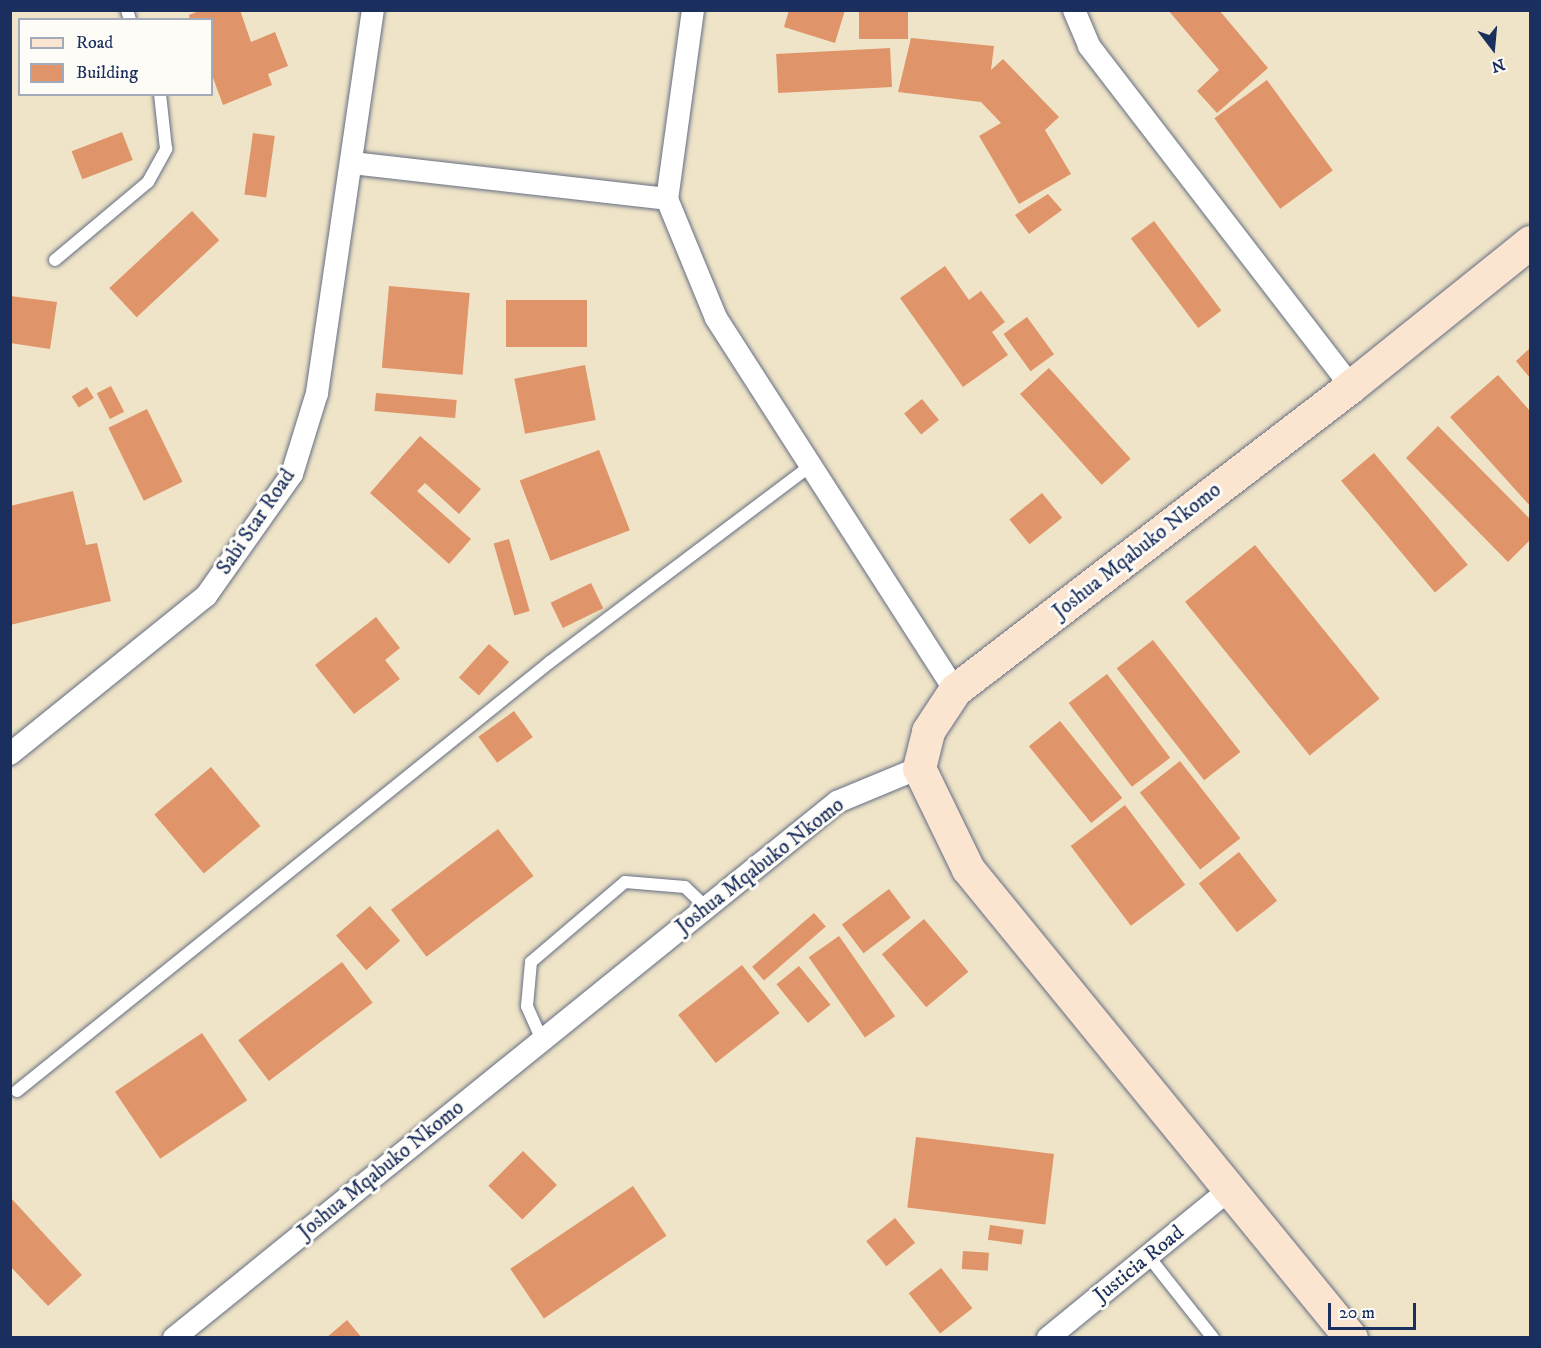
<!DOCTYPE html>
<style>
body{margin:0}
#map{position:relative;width:1541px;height:1348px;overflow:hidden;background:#efe4c7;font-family:"IM FELL DW Pica",serif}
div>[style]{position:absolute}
.building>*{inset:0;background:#e09469;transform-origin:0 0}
.roads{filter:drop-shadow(0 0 2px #656e83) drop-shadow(0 0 2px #656e83)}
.lane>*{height:12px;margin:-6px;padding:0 6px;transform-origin:6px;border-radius:6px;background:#fff}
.street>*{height:22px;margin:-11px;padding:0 11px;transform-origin:11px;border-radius:11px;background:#fff}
.secondary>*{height:33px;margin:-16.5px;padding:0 16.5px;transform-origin:16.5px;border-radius:16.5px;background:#fce5d0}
span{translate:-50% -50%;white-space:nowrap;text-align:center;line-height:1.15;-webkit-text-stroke:6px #fdfcf7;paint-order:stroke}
.street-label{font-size:21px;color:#1b2f5e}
.frame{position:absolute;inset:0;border:12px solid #1b2f5e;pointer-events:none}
.legend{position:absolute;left:18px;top:18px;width:195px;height:78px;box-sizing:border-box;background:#fdfcf7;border:2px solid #a3aaba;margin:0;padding:8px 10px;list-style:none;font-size:18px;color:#1b2f5e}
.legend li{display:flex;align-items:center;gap:12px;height:30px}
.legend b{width:30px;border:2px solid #a3aaba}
.north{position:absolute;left:1463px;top:18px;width:60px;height:60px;-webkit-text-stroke:4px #fdfcf7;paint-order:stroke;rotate:164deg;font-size:16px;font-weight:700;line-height:24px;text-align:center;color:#1b2f5e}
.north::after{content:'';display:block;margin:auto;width:21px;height:27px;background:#1b2f5e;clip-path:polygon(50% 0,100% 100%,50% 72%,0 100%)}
.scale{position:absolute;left:1328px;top:1303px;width:88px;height:27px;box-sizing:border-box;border:3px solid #1b2f5e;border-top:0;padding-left:8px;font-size:18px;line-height:21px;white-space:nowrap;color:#1b2f5e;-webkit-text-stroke:4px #fdfcf7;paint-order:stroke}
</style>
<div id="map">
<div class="building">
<i style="clip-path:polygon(201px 10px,240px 10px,251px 42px,275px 32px,288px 66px,268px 74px,272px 85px,223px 105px,212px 75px,212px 20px,190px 20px,189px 15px)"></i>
<i style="clip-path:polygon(789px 10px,845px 10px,835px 43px,784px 27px)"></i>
<i style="left:859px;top:10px;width:49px;height:29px"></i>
<i style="clip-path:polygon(1168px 10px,1219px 10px,1268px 68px,1217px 113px,1197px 91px,1219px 70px)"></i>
<i style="clip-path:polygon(911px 38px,994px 46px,991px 70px,1003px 59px,1059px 117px,1045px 130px,1071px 174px,1019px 204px,979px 136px,1001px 123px,981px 102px,898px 92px)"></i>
<i style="left:890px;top:48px;width:39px;height:114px;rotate:87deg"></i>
<i style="left:1267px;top:80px;width:112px;height:65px;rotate:54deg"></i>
<i style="left:122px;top:132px;width:30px;height:54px;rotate:69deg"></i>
<i style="left:253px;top:133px;width:22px;height:62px;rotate:8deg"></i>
<i style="clip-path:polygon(1048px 194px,1062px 210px,1029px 234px,1015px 215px)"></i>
<i style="left:192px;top:211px;width:40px;height:113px;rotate:47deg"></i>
<i style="left:1154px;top:221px;width:112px;height:29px;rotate:53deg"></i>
<i style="clip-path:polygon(945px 266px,969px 300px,981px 291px,1005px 322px,992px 332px,1008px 355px,963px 387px,900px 298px)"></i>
<i style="left:389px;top:286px;width:81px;height:82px;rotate:5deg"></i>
<i style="clip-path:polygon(10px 296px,57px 302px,50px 349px,10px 343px)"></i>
<i style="left:587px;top:300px;width:47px;height:81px;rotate:90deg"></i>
<i style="left:1027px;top:317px;width:46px;height:29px;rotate:54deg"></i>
<i style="clip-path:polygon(1530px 348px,1530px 378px,1516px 361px)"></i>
<i style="left:585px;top:365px;width:56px;height:72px;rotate:79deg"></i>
<i style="left:1049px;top:368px;width:122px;height:39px;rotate:48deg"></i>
<i style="clip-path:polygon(1498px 375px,1530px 411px,1530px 506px,1450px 417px)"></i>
<i style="left:111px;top:386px;width:29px;height:16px;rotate:63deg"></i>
<i style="left:87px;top:387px;width:13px;height:18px;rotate:58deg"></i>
<i style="left:376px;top:393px;width:81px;height:18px;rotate:5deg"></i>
<i style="left:922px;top:399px;width:27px;height:23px;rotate:51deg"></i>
<i style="left:147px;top:409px;width:81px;height:43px;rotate:64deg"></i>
<i style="clip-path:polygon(1438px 426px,1530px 519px,1530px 540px,1508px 562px,1406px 458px)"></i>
<i style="clip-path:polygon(420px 436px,481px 489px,459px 514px,425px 483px,417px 491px,471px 539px,449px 564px,370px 493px)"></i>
<i style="left:599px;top:450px;width:86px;height:85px;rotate:69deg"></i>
<i style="left:1374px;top:453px;width:146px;height:43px;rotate:50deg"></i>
<i style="clip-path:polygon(73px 491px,86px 545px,97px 543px,111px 601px,10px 625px,10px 506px)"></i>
<i style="left:1042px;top:493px;width:32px;height:42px;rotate:51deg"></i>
<i style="left:509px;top:539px;width:75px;height:16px;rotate:74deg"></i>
<i style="left:1255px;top:545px;width:198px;height:90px;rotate:51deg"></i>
<i style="left:591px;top:583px;width:28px;height:45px;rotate:64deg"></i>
<i style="clip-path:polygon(376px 617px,400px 648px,385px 660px,400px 679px,354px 714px,315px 665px)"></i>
<i style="left:1153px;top:640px;width:142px;height:46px;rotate:52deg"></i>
<i style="left:489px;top:644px;width:27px;height:45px;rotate:42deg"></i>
<i style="left:1107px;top:674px;width:105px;height:48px;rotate:53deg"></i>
<i style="left:514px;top:711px;width:32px;height:44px;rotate:54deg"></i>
<i style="left:1060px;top:721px;width:99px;height:40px;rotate:51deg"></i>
<i style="left:1180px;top:761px;width:98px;height:51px;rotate:52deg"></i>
<i style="left:211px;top:767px;width:77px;height:74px;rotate:50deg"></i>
<i style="left:1125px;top:805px;width:100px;height:68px;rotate:53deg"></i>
<i style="left:498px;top:829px;width:59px;height:134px;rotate:53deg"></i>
<i style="left:1239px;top:852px;width:62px;height:51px;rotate:52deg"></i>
<i style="left:889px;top:889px;width:36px;height:59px;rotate:53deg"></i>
<i style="left:370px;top:906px;width:46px;height:45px;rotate:49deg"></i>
<i style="left:814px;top:913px;width:18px;height:82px;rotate:49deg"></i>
<i style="left:924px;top:919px;width:69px;height:55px;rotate:50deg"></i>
<i style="left:839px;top:936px;width:98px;height:37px;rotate:55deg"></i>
<i style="left:342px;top:962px;width:51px;height:130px;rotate:53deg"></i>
<i style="left:742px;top:965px;width:61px;height:81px;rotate:52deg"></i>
<i style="left:799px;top:966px;width:50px;height:29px;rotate:51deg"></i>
<i style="left:202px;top:1033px;width:81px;height:105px;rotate:56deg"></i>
<i style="left:916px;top:1137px;width:139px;height:71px;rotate:7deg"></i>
<i style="left:523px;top:1151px;width:48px;height:49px;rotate:45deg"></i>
<i style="left:633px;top:1186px;width:60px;height:148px;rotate:56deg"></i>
<i style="clip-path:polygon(10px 1197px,82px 1275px,48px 1306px,10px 1266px)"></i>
<i style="left:895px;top:1218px;width:32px;height:37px;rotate:51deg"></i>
<i style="left:990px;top:1225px;width:34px;height:15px;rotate:8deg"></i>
<i style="left:963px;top:1251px;width:26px;height:18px;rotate:4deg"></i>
<i style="left:941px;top:1268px;width:51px;height:41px;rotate:52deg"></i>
<i style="clip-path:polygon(347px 1320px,362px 1338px,326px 1338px)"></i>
</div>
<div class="roads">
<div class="lane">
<i style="left:127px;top:10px;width:10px;rotate:73deg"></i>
<i style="left:55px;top:260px;width:121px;rotate:-40deg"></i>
<i style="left:148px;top:182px;width:38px;rotate:-61deg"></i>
<i style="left:166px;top:149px;width:55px;rotate:-96.2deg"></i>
<i style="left:542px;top:1040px;width:37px;rotate:-114deg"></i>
<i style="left:527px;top:1006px;width:44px;rotate:-84.8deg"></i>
<i style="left:531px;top:962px;width:123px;rotate:-40.4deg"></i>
<i style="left:625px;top:882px;width:60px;rotate:4.8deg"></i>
<i style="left:685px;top:887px;width:29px;rotate:44deg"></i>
<i style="left:17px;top:1091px;width:684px;rotate:-38.83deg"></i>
<i style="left:550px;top:662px;width:326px;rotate:-37deg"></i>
<i style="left:1149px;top:1257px;width:103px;rotate:51.7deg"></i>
</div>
<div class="street">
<i style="left:693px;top:10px;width:191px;rotate:97.8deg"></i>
<i style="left:667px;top:199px;width:129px;rotate:67.6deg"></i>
<i style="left:716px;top:318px;width:442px;rotate:57.3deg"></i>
<i style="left:1074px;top:10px;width:39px;rotate:67deg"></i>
<i style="left:1089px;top:46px;width:429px;rotate:52.4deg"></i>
<i style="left:352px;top:163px;width:317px;rotate:6.5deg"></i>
<i style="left:10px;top:754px;width:252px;rotate:-38.9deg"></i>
<i style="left:206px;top:596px;width:149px;rotate:-54.8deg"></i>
<i style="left:292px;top:474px;width:85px;rotate:-72.8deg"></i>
<i style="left:317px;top:393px;width:387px;rotate:-81.7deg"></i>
<i style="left:174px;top:1338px;width:853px;rotate:-38.95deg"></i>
<i style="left:837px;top:802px;width:89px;rotate:-22.5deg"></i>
<i style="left:1048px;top:1338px;width:234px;rotate:-39.3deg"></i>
</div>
<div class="secondary">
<i style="left:1351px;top:1338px;width:606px;rotate:-129.24deg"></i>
<i style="left:968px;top:869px;width:112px;rotate:-115.9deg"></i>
<i style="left:919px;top:768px;width:38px;rotate:-76deg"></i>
<i style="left:928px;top:731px;width:49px;rotate:-56.6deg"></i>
<i style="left:955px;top:690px;width:499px;rotate:-37.5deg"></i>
<i style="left:1351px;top:386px;width:230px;rotate:-38.8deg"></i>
</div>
</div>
<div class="street-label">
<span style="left:256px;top:522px;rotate:-56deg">Sabi Star Road</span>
<span style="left:1137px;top:551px;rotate:-38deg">Joshua Mqabuko Nkomo</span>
<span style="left:760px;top:866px;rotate:-38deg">Joshua Mqabuko Nkomo</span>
<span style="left:381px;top:1170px;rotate:-39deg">Joshua Mqabuko Nkomo</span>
<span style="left:1139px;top:1264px;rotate:-39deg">Justicia Road</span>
</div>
<div class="frame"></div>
<ul class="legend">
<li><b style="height:8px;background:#fce5d0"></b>Road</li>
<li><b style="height:16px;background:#e09469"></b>Building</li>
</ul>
<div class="north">N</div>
<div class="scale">20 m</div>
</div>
